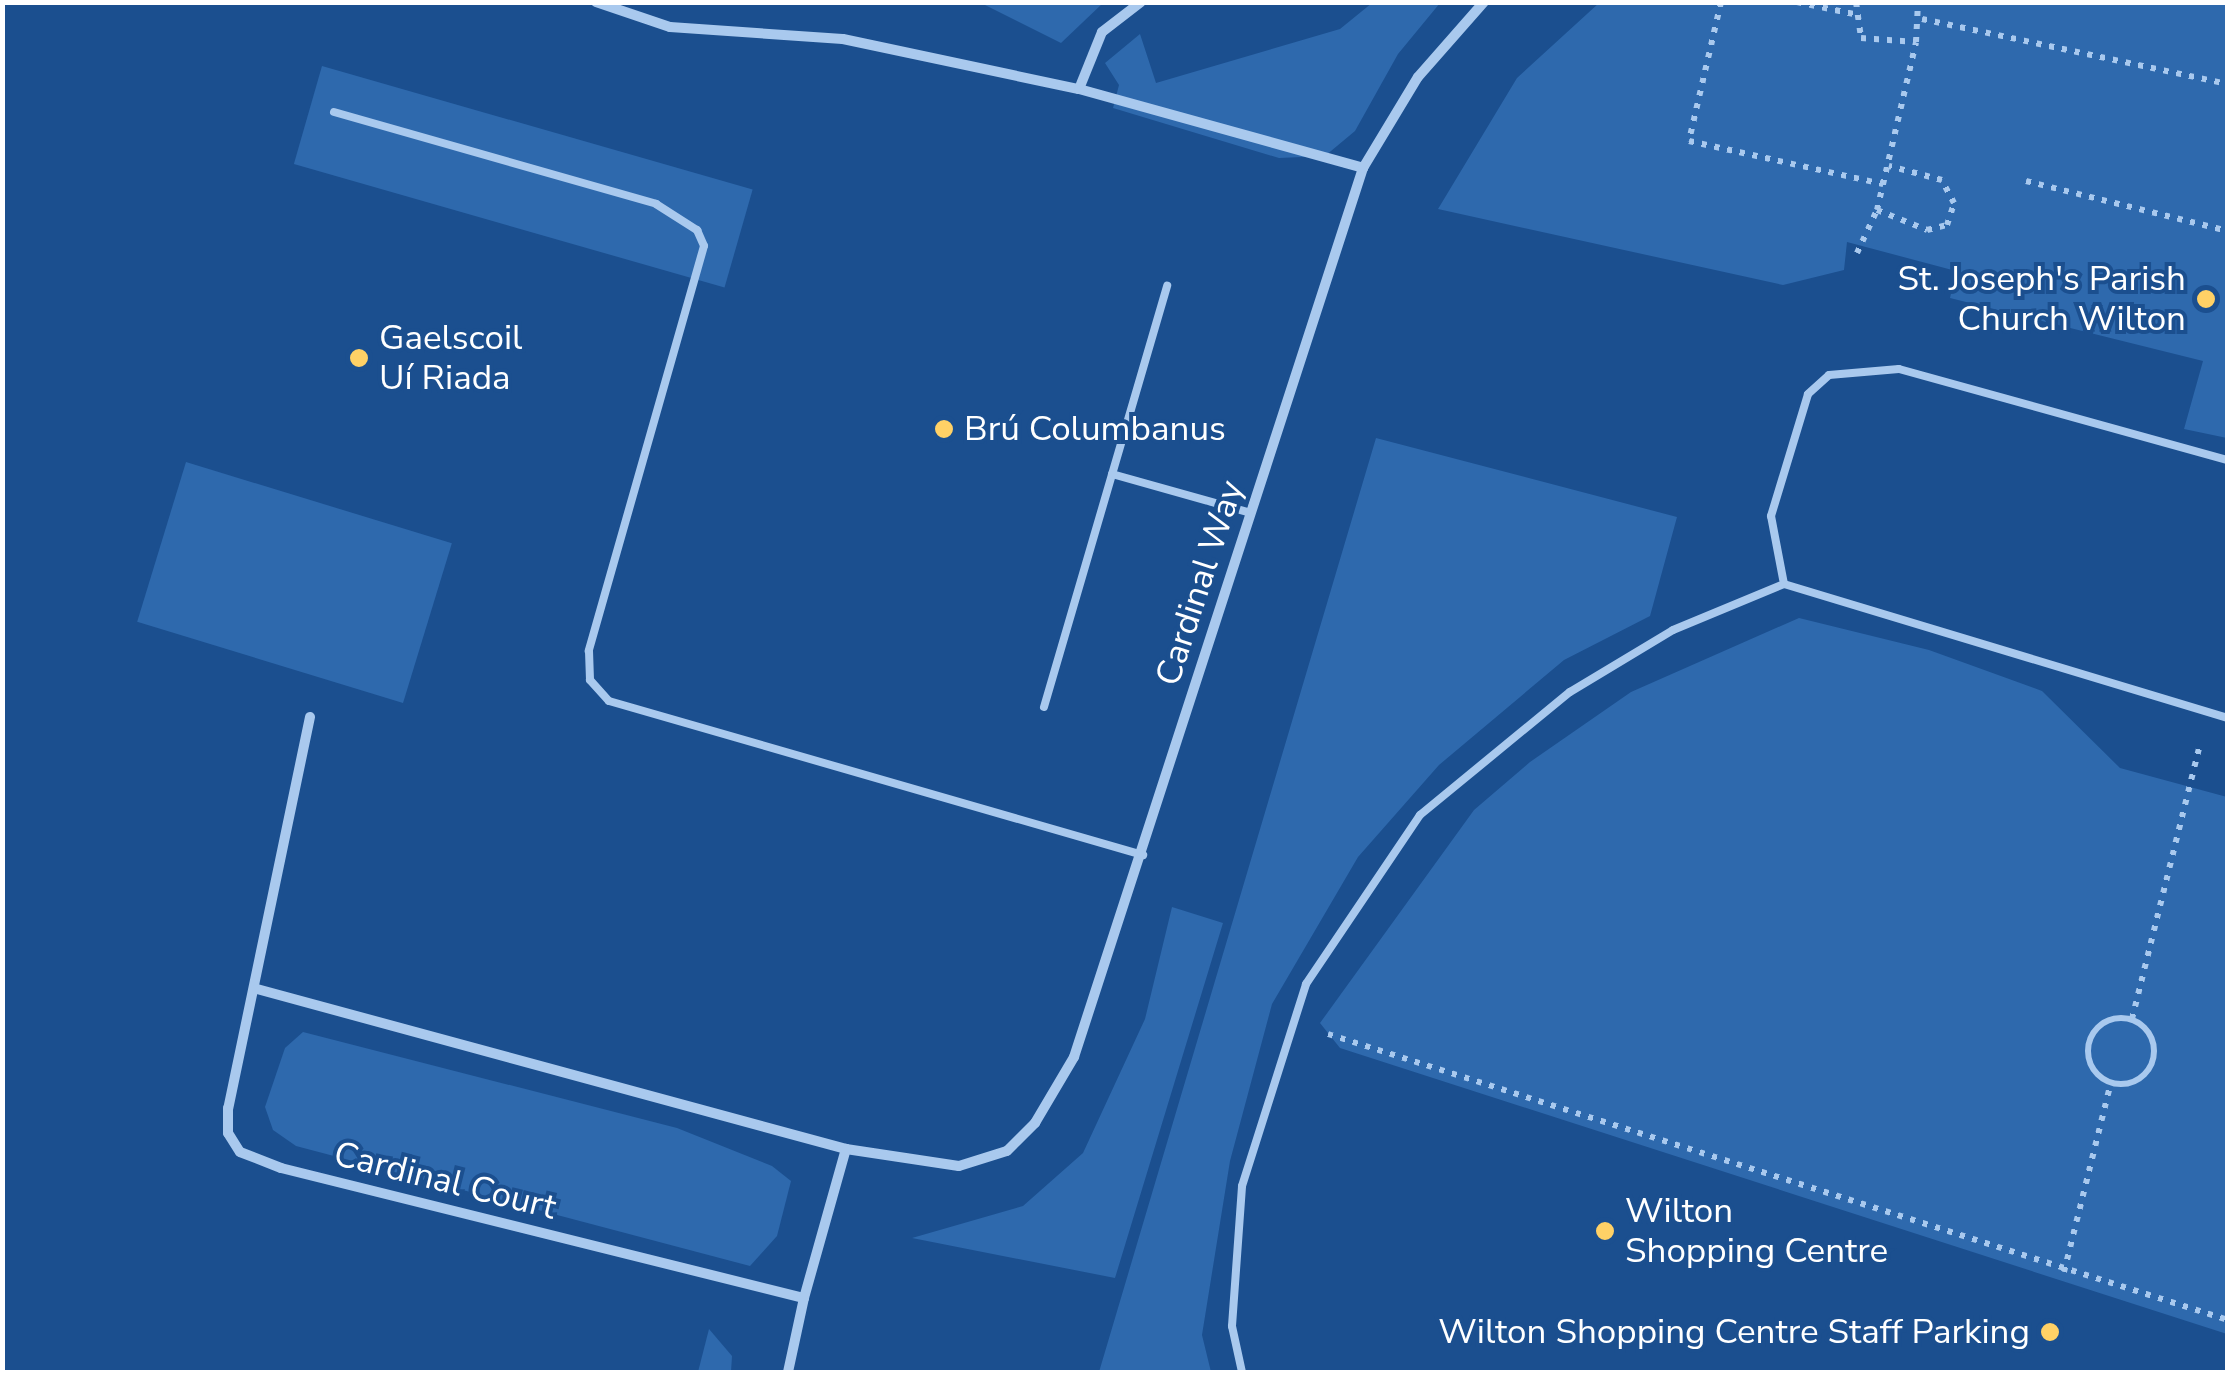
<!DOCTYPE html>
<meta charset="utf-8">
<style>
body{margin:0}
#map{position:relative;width:2230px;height:1375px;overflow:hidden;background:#1b4f8f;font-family:"Nunito Sans",sans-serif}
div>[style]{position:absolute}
.green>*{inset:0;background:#2e69ad;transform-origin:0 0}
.path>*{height:6px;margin-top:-3px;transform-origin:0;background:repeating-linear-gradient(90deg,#a9c9ee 0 5px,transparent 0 13px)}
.path>.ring{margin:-3px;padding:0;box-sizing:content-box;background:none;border:6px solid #a9c9ee;border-radius:50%}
.lane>*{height:8px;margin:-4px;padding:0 4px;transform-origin:4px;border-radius:4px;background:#a9c9ee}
.street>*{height:10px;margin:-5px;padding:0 5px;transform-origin:5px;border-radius:5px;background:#a9c9ee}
.dots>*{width:28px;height:28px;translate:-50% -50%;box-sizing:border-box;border:5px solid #1b4f8f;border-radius:50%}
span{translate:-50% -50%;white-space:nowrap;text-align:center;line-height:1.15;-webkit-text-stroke:8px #1b4f8f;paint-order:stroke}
.poi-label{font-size:35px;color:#fff}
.right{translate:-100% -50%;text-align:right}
.left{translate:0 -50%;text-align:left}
.street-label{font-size:35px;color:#fff}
.frame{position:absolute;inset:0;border:5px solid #fff;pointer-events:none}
</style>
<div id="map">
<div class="green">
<i style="clip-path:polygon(981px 3px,1103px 3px,1061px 43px)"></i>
<i style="clip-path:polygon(1372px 3px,1440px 3px,1398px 54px,1355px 131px,1325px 156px,1279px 158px,1113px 108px,1119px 85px,1105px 63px,1140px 34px,1156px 83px,1340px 29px)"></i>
<i style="clip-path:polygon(1599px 3px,2227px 3px,2227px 438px,2184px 429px,2203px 361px,1950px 298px,1956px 271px,1847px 242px,1844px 270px,1783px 285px,1438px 209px,1517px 78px)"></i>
<i style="left:322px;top:66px;width:448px;height:102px;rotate:16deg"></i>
<i style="clip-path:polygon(1376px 438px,1677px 517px,1650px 616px,1564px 660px,1439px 765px,1358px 857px,1272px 1004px,1230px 1161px,1202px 1335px,1211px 1372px,1099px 1372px)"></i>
<i style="left:186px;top:462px;width:278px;height:167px;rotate:17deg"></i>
<i style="clip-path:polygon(1799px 618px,1929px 650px,2042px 691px,2120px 768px,2227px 797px,2227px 1334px,1340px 1048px,1320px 1023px,1474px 810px,1530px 762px,1631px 692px)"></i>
<i style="clip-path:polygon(1172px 907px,1223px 923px,1115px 1278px,912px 1238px,1023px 1206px,1083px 1153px,1145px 1019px)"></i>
<i style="clip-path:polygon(303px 1032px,677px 1128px,772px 1166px,791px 1181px,777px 1236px,750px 1266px,296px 1146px,273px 1130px,265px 1107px,285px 1048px)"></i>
<i style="clip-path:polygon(709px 1329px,732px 1356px,731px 1372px,698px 1372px)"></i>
</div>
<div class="path">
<i style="left:1721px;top:2px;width:143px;rotate:103deg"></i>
<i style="left:1689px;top:141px;width:199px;rotate:12.5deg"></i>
<i style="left:1797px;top:2px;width:58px;rotate:11.9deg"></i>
<i style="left:1856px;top:2px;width:36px;rotate:82deg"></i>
<i style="left:1861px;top:38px;width:55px;rotate:4.2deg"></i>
<i style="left:1916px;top:42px;width:40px;rotate:-87.1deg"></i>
<i style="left:1922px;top:19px;width:313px;rotate:12deg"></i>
<i style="left:2026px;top:181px;width:208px;rotate:13.9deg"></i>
<i style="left:1877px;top:210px;width:54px;rotate:21.8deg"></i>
<i style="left:1927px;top:230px;width:21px;rotate:-14deg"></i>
<i style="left:1947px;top:225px;width:23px;rotate:-72deg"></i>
<i style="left:1954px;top:203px;width:26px;rotate:-118deg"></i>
<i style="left:1942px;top:180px;width:55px;rotate:-165.2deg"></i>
<i style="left:1857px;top:253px;width:47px;rotate:-65.1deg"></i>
<i style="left:1877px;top:210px;width:172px;rotate:-76.9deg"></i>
<i class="ring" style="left:2088px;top:1018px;width:60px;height:60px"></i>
<i style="left:2132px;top:1019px;width:279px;rotate:-76.1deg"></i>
<i style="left:1328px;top:1034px;width:944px;rotate:17.63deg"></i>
<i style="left:2064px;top:1272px;width:196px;rotate:-76.1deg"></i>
</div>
<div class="lane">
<i style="left:334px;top:112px;width:335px;rotate:15.9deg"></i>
<i style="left:656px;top:204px;width:49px;rotate:32.4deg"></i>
<i style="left:697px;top:230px;width:17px;rotate:66deg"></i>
<i style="left:704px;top:246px;width:421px;rotate:105.9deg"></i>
<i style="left:589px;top:651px;width:29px;rotate:88deg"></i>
<i style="left:590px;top:680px;width:28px;rotate:48deg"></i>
<i style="left:609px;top:701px;width:556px;rotate:16.09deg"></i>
<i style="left:1112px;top:474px;width:144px;rotate:15.7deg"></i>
<i style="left:1784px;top:584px;width:69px;rotate:-100.8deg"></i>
<i style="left:1771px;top:516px;width:127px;rotate:-73.1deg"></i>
<i style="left:1808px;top:394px;width:28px;rotate:-42deg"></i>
<i style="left:1829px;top:375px;width:70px;rotate:-4.9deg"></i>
<i style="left:1899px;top:369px;width:341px;rotate:15.5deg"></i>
<i style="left:1044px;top:707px;width:439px;rotate:-73.7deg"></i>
<i style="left:1242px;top:1372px;width:47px;rotate:-102.3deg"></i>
<i style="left:1232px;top:1326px;width:140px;rotate:-85.9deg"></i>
<i style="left:1242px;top:1186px;width:212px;rotate:-72.4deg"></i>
<i style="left:1306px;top:984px;width:204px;rotate:-56deg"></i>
<i style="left:1420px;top:815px;width:194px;rotate:-39.4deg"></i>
<i style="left:1570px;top:692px;width:120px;rotate:-31deg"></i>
<i style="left:1673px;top:630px;width:120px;rotate:-22.5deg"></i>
<i style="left:1784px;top:584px;width:464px;rotate:16.8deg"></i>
</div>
<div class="street">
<i style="left:596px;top:2px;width:78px;rotate:18.7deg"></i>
<i style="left:670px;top:27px;width:173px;rotate:4deg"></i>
<i style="left:843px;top:39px;width:241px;rotate:12deg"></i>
<i style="left:1079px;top:89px;width:295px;rotate:15.5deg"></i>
<i style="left:1079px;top:89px;width:61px;rotate:-68deg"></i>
<i style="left:1102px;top:32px;width:49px;rotate:-37.6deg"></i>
<i style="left:310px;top:717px;width:400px;rotate:101.8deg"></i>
<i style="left:228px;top:1108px;width:25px;rotate:90deg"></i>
<i style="left:228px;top:1133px;width:22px;rotate:58deg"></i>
<i style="left:240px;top:1152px;width:44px;rotate:21.3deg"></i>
<i style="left:281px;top:1168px;width:539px;rotate:13.96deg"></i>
<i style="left:804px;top:1298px;width:155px;rotate:-74.3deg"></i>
<i style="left:846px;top:1149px;width:114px;rotate:8.6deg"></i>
<i style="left:959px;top:1166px;width:50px;rotate:-17.4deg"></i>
<i style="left:1007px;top:1151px;width:40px;rotate:-45deg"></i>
<i style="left:1035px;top:1123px;width:77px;rotate:-59.4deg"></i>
<i style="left:1074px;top:1057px;width:935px;rotate:-71.99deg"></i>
<i style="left:1363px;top:168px;width:106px;rotate:-58.9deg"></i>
<i style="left:1418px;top:77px;width:100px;rotate:-48.7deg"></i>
<i style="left:257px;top:989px;width:610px;rotate:15.2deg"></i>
<i style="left:788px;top:1372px;width:76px;rotate:-77.8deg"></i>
</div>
<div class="dots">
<i style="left:2206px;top:299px;background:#ffd166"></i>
<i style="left:359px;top:358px;background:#ffd166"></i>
<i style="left:944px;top:429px;background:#ffd166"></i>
<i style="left:1605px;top:1231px;background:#ffd166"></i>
<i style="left:2050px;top:1332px;background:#ffd166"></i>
</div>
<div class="poi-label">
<span class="right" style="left:2186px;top:299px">St. Joseph's Parish<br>Church Wilton</span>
<span class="left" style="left:379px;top:358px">Gaelscoil<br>Uí Riada</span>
<span class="left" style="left:964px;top:429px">Brú Columbanus</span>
<span class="left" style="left:1625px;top:1231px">Wilton<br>Shopping Centre</span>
<span class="right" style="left:2030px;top:1332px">Wilton Shopping Centre Staff Parking</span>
</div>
<div class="street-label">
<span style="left:1200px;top:583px;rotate:-72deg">Cardinal Way</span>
<span style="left:445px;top:1181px;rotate:14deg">Cardinal Court</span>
</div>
<div class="frame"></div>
</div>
